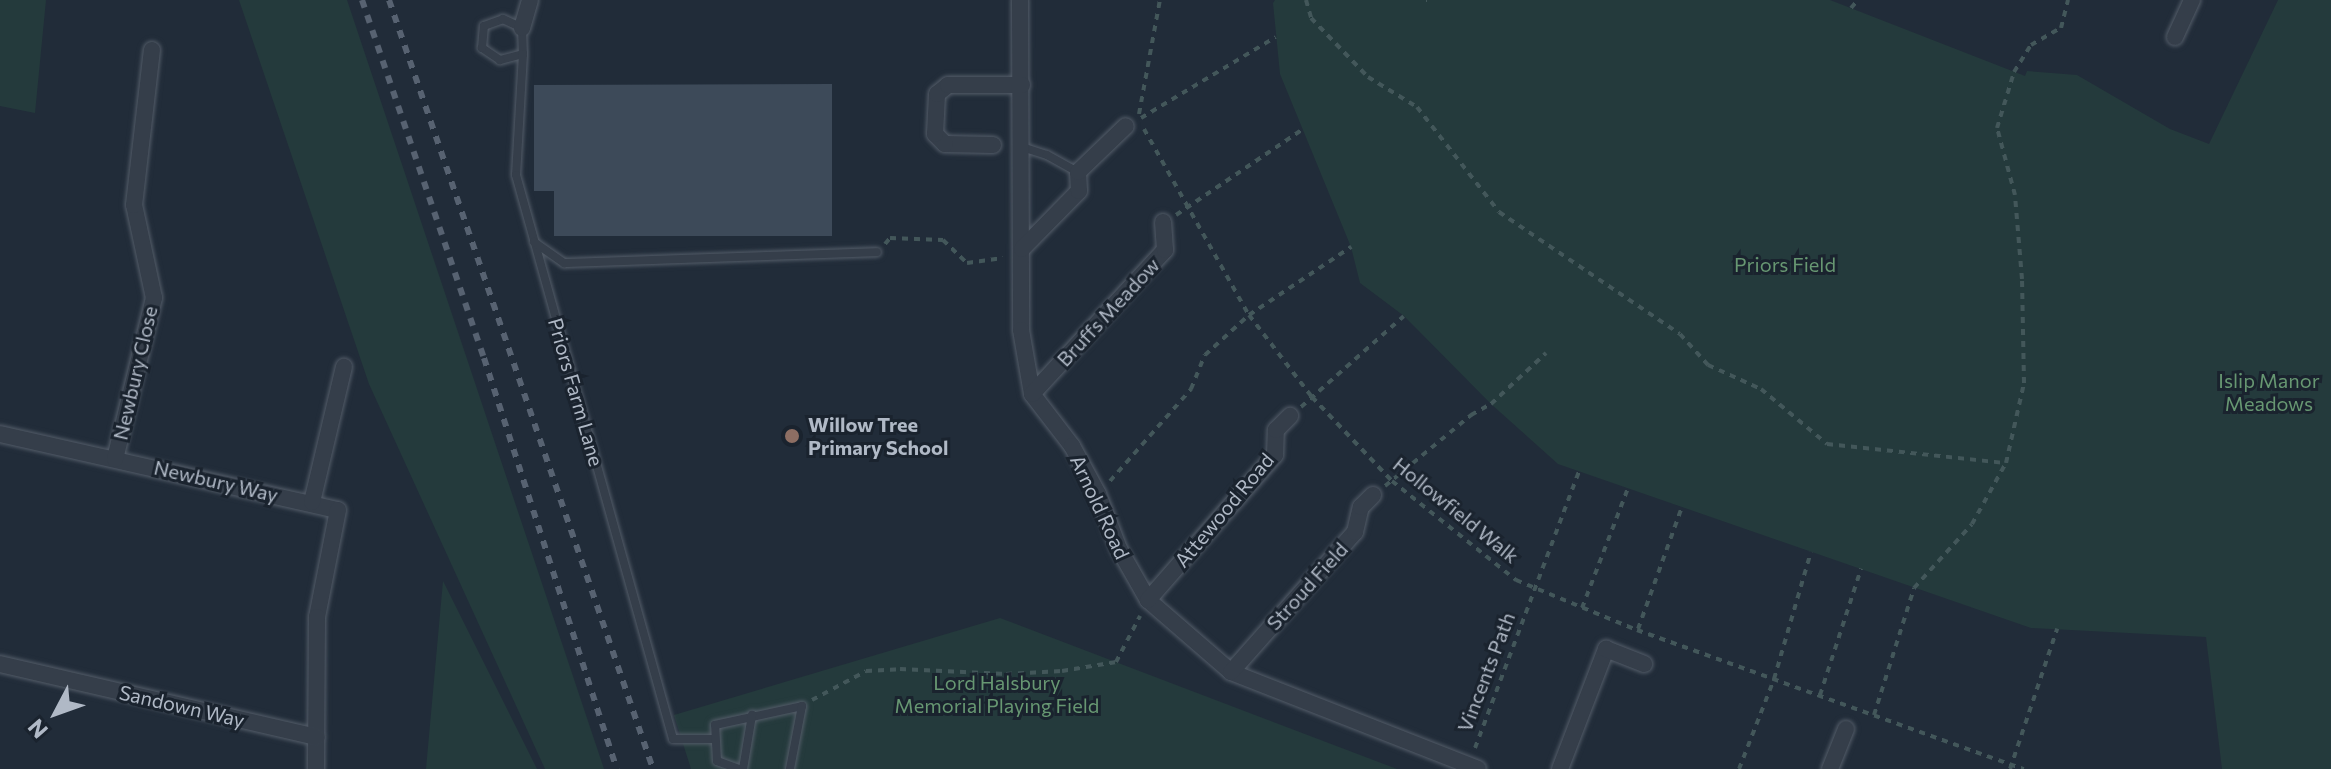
<!DOCTYPE html>
<style>
body{margin:0}
#map{position:relative;width:2331px;height:769px;overflow:hidden;background:#212c39;font-family:Commissioner,sans-serif}
div>[style]{position:absolute}
.green>*{inset:0;background:#243a3c}
.building>*{inset:0;background:#3d4a59}
.path>*{height:4px;margin-top:-2px;transform-origin:0;background:repeating-linear-gradient(90deg,#43575a 0 6px,transparent 0 12px)}
.roads{filter:drop-shadow(0 0 2px #535c68) drop-shadow(0 0 2px #535c68)}
.service>*{height:8px;margin:-4px;padding:0 4px;transform-origin:4px;border-radius:4px;background:#353e4a}
.minor>*{height:16px;margin:-8px;padding:0 8px;transform-origin:8px;border-radius:8px;background:#353e4a}
.rail>*{height:6px;margin-top:-3px;transform-origin:0;background:repeating-linear-gradient(90deg,#576271 0 8px,transparent 0 16px)}
.dots>*{width:22px;height:22px;translate:-50% -50%;box-sizing:border-box;border:4px solid #1a232e;border-radius:50%}
span{translate:-50% -50%;white-space:nowrap;text-align:center;line-height:1.15;-webkit-text-stroke:6px #1a232e;paint-order:stroke}
.park-label{font-size:20px;color:#679772}
.street-label{font-size:20px;color:#b0b9c6}
.poi-label{font-size:20px;color:#b0b9c6;font-weight:700}
.left{translate:0 -50%;text-align:left}
.north{position:absolute;left:16px;top:673px;width:80px;height:80px;-webkit-text-stroke:6px #1a232e;paint-order:stroke;rotate:229deg;font-size:22px;font-weight:700;line-height:32px;text-align:center;color:#b0b9c6}
.north::after{content:'';display:block;margin:auto;width:28px;height:36px;background:#b0b9c6;clip-path:polygon(50% 0,100% 100%,50% 72%,0 100%)}
</style>
<div id="map">
<div class="green">
<i style="clip-path:polygon(0 0,46px 0,35px 113px,0 106px)"></i>
<i style="clip-path:polygon(239px 0,347px 0,604px 769px,545px 769px,369px 384px)"></i>
<i style="clip-path:polygon(1275px 0,1830px 0,2025px 76px,2027px 71px,2077px 75px,2170px 129px,2209px 144px,2278px 0,2331px 0,2331px 769px,2222px 769px,2206px 637px,2031px 628px,1558px 464px,1491px 404px,1404px 316px,1360px 283px,1351px 247px,1280px 74px,1273px 3px)"></i>
<i style="clip-path:polygon(443px 581px,537px 769px,426px 769px)"></i>
<i style="clip-path:polygon(1000px 618px,1397px 769px,691px 769px,674px 715px)"></i>
</div>
<div class="building">
<i style="clip-path:polygon(832px 84px,832px 236px,554px 236px,554px 191px,534px 191px,534px 85px)"></i>
</div>
<div class="path">
<i style="left:1306px;top:0;width:19px;rotate:74deg"></i>
<i style="left:1311px;top:18px;width:82px;rotate:46deg"></i>
<i style="left:1368px;top:77px;width:57px;rotate:31.5deg"></i>
<i style="left:1417px;top:107px;width:133px;rotate:52deg"></i>
<i style="left:1499px;top:212px;width:218px;rotate:34deg"></i>
<i style="left:1680px;top:334px;width:42px;rotate:47.9deg"></i>
<i style="left:1708px;top:365px;width:58px;rotate:24.4deg"></i>
<i style="left:1761px;top:389px;width:86px;rotate:39.8deg"></i>
<i style="left:1827px;top:444px;width:180px;rotate:6.1deg"></i>
<i style="left:1426px;top:0;width:1px"></i>
<i style="left:1851px;top:8px;width:11px;rotate:-49deg"></i>
<i style="left:1139px;top:114px;width:116px;rotate:-79.6deg"></i>
<i style="left:1141px;top:118px;width:157px;rotate:-31deg"></i>
<i style="left:1144px;top:129px;width:214px;rotate:60.6deg"></i>
<i style="left:1249px;top:315px;width:103px;rotate:52.5deg"></i>
<i style="left:1312px;top:397px;width:116px;rotate:46.4deg"></i>
<i style="left:1392px;top:481px;width:159px;rotate:38.6deg"></i>
<i style="left:1516px;top:580px;width:131px;rotate:22.5deg"></i>
<i style="left:1637px;top:630px;width:411px;rotate:19.8deg"></i>
<i style="left:1176px;top:215px;width:153px;rotate:-34.1deg"></i>
<i style="left:885px;top:244px;width:8px;rotate:-50deg"></i>
<i style="left:890px;top:238px;width:53px;rotate:2.2deg"></i>
<i style="left:943px;top:240px;width:33px;rotate:44deg"></i>
<i style="left:967px;top:263px;width:36px;rotate:-8deg"></i>
<i style="left:1301px;top:407px;width:137px;rotate:-41.5deg"></i>
<i style="left:1110px;top:481px;width:123px;rotate:-48.6deg"></i>
<i style="left:1191px;top:389px;width:37px;rotate:-68deg"></i>
<i style="left:1205px;top:355px;width:59px;rotate:-42.3deg"></i>
<i style="left:1249px;top:315px;width:123px;rotate:-33.7deg"></i>
<i style="left:1385px;top:486px;width:112px;rotate:-39.5deg"></i>
<i style="left:1471px;top:415px;width:23px;rotate:-29deg"></i>
<i style="left:1491px;top:404px;width:75px;rotate:-42.8deg"></i>
<i style="left:1582px;top:608px;width:129px;rotate:-69deg"></i>
<i style="left:1638px;top:629px;width:130px;rotate:-70.2deg"></i>
<i style="left:1820px;top:695px;width:133px;rotate:-72deg"></i>
<i style="left:812px;top:700px;width:61px;rotate:-28.2deg"></i>
<i style="left:866px;top:671px;width:34px;rotate:-3deg"></i>
<i style="left:900px;top:669px;width:106px;rotate:2.7deg"></i>
<i style="left:1006px;top:674px;width:56px;rotate:-3.1deg"></i>
<i style="left:1062px;top:671px;width:55px;rotate:-9.5deg"></i>
<i style="left:1116px;top:662px;width:52px;rotate:-62.4deg"></i>
<i style="left:1874px;top:715px;width:133px;rotate:-72.5deg"></i>
<i style="left:1914px;top:588px;width:86px;rotate:-47.8deg"></i>
<i style="left:1972px;top:524px;width:70px;rotate:-60.9deg"></i>
<i style="left:2006px;top:463px;width:82px;rotate:-77.3deg"></i>
<i style="left:2024px;top:383px;width:104px;rotate:-91.1deg"></i>
<i style="left:2022px;top:279px;width:84px;rotate:-94.8deg"></i>
<i style="left:2015px;top:195px;width:69px;rotate:-105deg"></i>
<i style="left:1997px;top:128px;width:59px;rotate:-73.1deg"></i>
<i style="left:2014px;top:72px;width:32px;rotate:-58deg"></i>
<i style="left:2031px;top:45px;width:34px;rotate:-30deg"></i>
<i style="left:2061px;top:28px;width:29px;rotate:-76deg"></i>
<i style="left:1475px;top:748px;width:296px;rotate:-69.4deg"></i>
<i style="left:1739px;top:769px;width:97px;rotate:-68.7deg"></i>
<i style="left:1774px;top:679px;width:132px;rotate:-73.8deg"></i>
<i style="left:2010px;top:769px;width:148px;rotate:-71.4deg"></i>
</div>
<div class="roads">
<div class="service">
<i style="left:523px;top:54px;width:24px;rotate:165deg"></i>
<i style="left:500px;top:60px;width:22px;rotate:-146deg"></i>
<i style="left:482px;top:48px;width:22px;rotate:-85deg"></i>
<i style="left:484px;top:26px;width:20px;rotate:-20deg"></i>
<i style="left:503px;top:19px;width:21px;rotate:25deg"></i>
<i style="left:522px;top:28px;width:26px;rotate:88deg"></i>
<i style="left:523px;top:54px;width:121px;rotate:93.3deg"></i>
<i style="left:516px;top:175px;width:585px;rotate:74.44deg"></i>
<i style="left:673px;top:739px;width:41px"></i>
<i style="left:1022px;top:147px;width:26px;rotate:18deg"></i>
<i style="left:1047px;top:155px;width:35px;rotate:29deg"></i>
<i style="left:534px;top:242px;width:37px;rotate:35deg"></i>
<i style="left:564px;top:263px;width:313px;rotate:-2deg"></i>
<i style="left:739px;top:769px;width:23px;rotate:-160deg"></i>
<i style="left:717px;top:761px;width:36px;rotate:-93deg"></i>
<i style="left:715px;top:725px;width:89px;rotate:-12.3deg"></i>
<i style="left:802px;top:706px;width:64px;rotate:100.8deg"></i>
<i style="left:743px;top:769px;width:55px;rotate:-80.5deg"></i>
</div>
<div class="minor">
<i style="left:1020px;top:0;width:330px;rotate:89.8deg"></i>
<i style="left:1021px;top:330px;width:65px;rotate:80.2deg"></i>
<i style="left:1032px;top:394px;width:66px;rotate:52.4deg"></i>
<i style="left:1072px;top:446px;width:55px;rotate:61.6deg"></i>
<i style="left:1098px;top:494px;width:59px;rotate:69.1deg"></i>
<i style="left:1119px;top:549px;width:59px;rotate:60.4deg"></i>
<i style="left:1148px;top:600px;width:110px;rotate:40.9deg"></i>
<i style="left:1231px;top:672px;width:265px;rotate:21.4deg"></i>
<i style="left:522px;top:28px;width:29px;rotate:-74deg"></i>
<i style="left:2175px;top:37px;width:41px;rotate:-65.3deg"></i>
<i style="left:993px;top:145px;width:48px;rotate:-178.8deg"></i>
<i style="left:945px;top:144px;width:14px;rotate:-135deg"></i>
<i style="left:935px;top:134px;width:40px;rotate:-87.1deg"></i>
<i style="left:937px;top:94px;width:14px;rotate:-39deg"></i>
<i style="left:948px;top:85px;width:74px"></i>
<i style="left:1022px;top:249px;width:81px;rotate:-45.5deg"></i>
<i style="left:1079px;top:191px;width:19px;rotate:-93deg"></i>
<i style="left:1078px;top:172px;width:66px;rotate:-43.8deg"></i>
<i style="left:1032px;top:394px;width:196px;rotate:-47.3deg"></i>
<i style="left:1165px;top:250px;width:28px;rotate:-94deg"></i>
<i style="left:0;top:434px;width:346px;rotate:12.7deg"></i>
<i style="left:338px;top:510px;width:109px;rotate:101.1deg"></i>
<i style="left:317px;top:617px;width:152px;rotate:90.4deg"></i>
<i style="left:115px;top:459px;width:166px;rotate:-76.4deg"></i>
<i style="left:154px;top:298px;width:95px;rotate:-102.1deg"></i>
<i style="left:134px;top:205px;width:156px;rotate:-83.4deg"></i>
<i style="left:312px;top:502px;width:139px;rotate:-76.7deg"></i>
<i style="left:1148px;top:600px;width:193px;rotate:-48.8deg"></i>
<i style="left:1275px;top:455px;width:25px;rotate:-88deg"></i>
<i style="left:1276px;top:430px;width:20px;rotate:-45deg"></i>
<i style="left:0;top:664px;width:325px;rotate:13deg"></i>
<i style="left:1231px;top:672px;width:187px;rotate:-48.5deg"></i>
<i style="left:1355px;top:532px;width:26px;rotate:-77deg"></i>
<i style="left:1361px;top:507px;width:17px;rotate:-45deg"></i>
<i style="left:1560px;top:769px;width:129px;rotate:-69deg"></i>
<i style="left:1606px;top:649px;width:41px;rotate:21.5deg"></i>
<i style="left:1830px;top:769px;width:43px;rotate:-68.2deg"></i>
</div>
</div>
<div class="rail">
<i style="left:362px;top:0;width:378px;rotate:71.2deg"></i>
<i style="left:484px;top:358px;width:432px;rotate:72.1deg"></i>
<i style="left:389px;top:0;width:813px;rotate:71.05deg"></i>
</div>
<div class="dots">
<i style="left:792px;top:436px;background:#8d6e63"></i>
</div>
<div class="park-label">
<span style="left:1785px;top:264px">Priors Field</span>
<span style="left:2269px;top:392px">Islip Manor<br>Meadows</span>
<span style="left:997px;top:694px">Lord Halsbury<br>Memorial Playing Field</span>
</div>
<div class="street-label">
<span style="left:1108px;top:312px;rotate:-47deg">Bruffs Meadow</span>
<span style="left:135px;top:373px;rotate:-77deg">Newbury Close</span>
<span style="left:576px;top:392px;rotate:74deg">Priors Farm Lane</span>
<span style="left:216px;top:481px;rotate:13deg">Newbury Way</span>
<span style="left:1100px;top:507px;rotate:65deg">Arnold Road</span>
<span style="left:1224px;top:510px;rotate:-50deg">Attewood Road</span>
<span style="left:1456px;top:510px;rotate:39deg">Hollowfield Walk</span>
<span style="left:1307px;top:586px;rotate:-48deg">Stroud Field</span>
<span style="left:1486px;top:672px;rotate:-69deg">Vincents Path</span>
<span style="left:182px;top:706px;rotate:13deg">Sandown Way</span>
</div>
<div class="poi-label">
<span class="left" style="left:808px;top:436px">Willow Tree<br>Primary School</span>
</div>
<div class="north">N</div>
</div>
